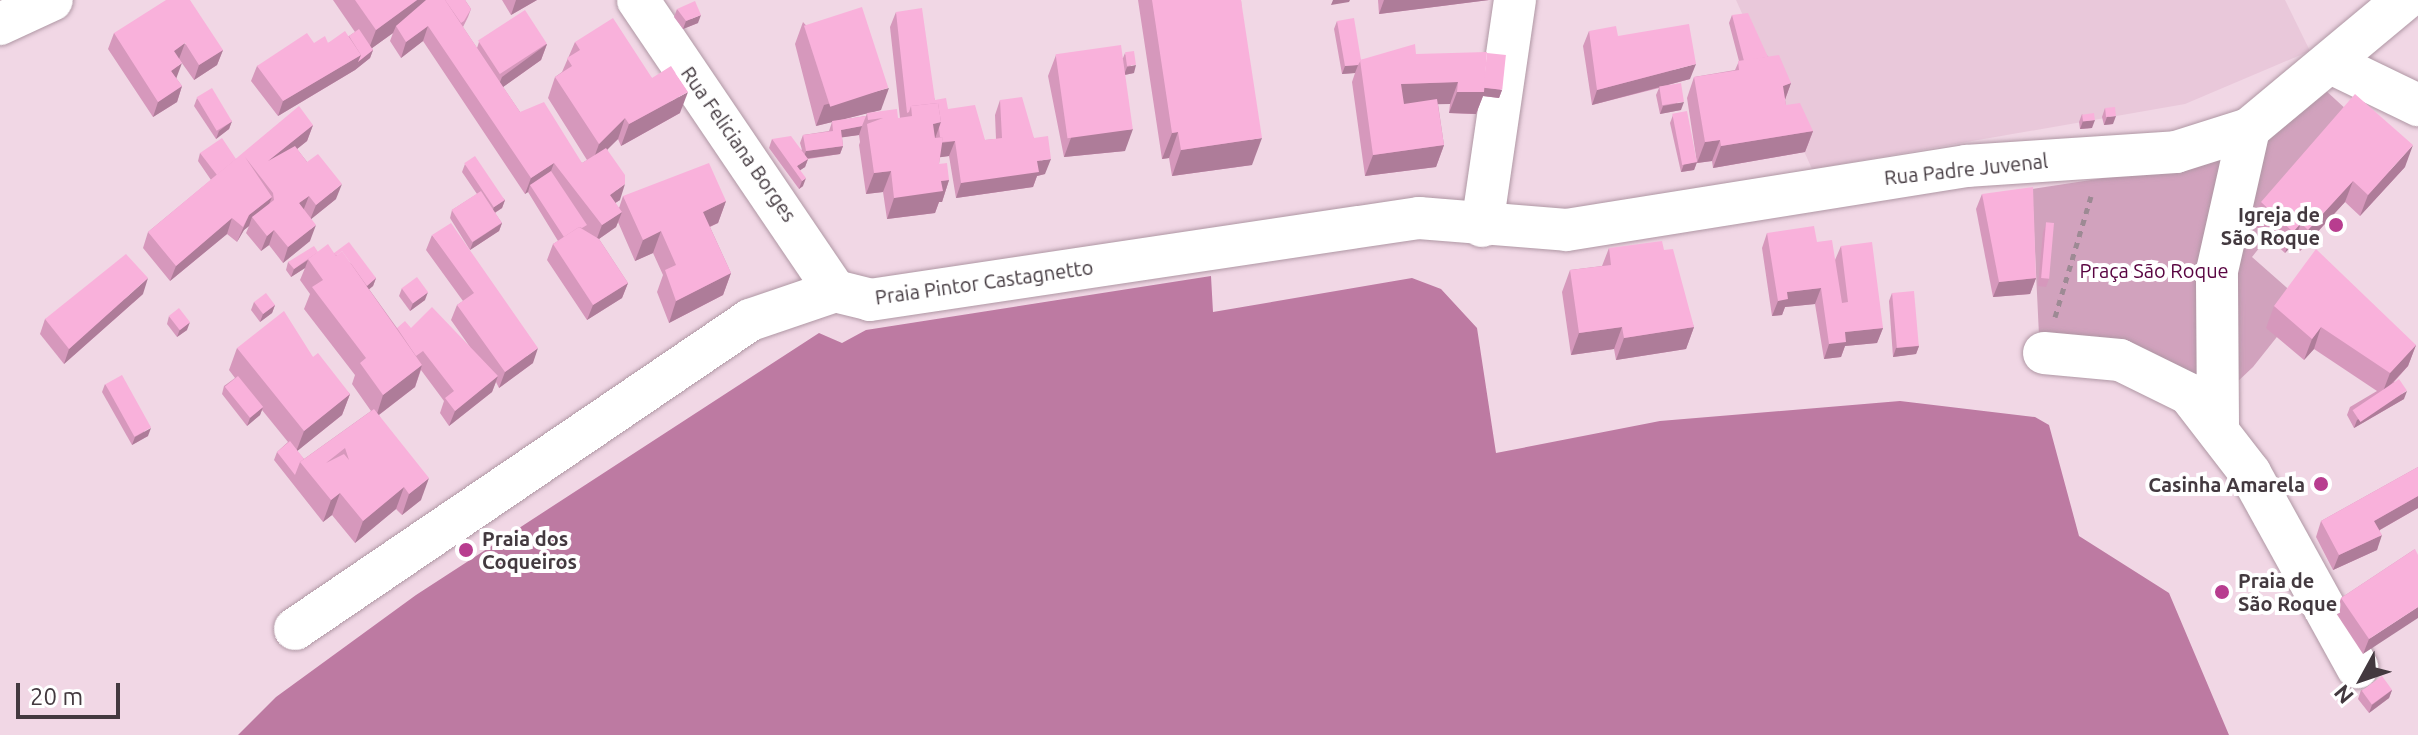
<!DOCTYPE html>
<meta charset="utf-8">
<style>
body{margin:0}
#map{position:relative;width:2418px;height:735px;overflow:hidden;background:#f1d7e5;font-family:Ubuntu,sans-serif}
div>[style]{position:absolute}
.built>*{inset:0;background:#e9c8da}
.green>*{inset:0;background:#d1a2bd}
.water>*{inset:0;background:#bd7aa2}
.path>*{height:5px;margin-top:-2.5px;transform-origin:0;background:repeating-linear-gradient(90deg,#9d8a94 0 6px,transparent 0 12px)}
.roads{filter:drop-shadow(0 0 2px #af97a4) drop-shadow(0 0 2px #af97a4)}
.minor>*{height:42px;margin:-21px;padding:0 21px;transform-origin:21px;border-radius:21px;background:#fff}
.wall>*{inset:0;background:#d698bc}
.shaded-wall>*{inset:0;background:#ae7c99}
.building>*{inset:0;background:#f9b1db;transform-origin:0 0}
.dots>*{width:22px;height:22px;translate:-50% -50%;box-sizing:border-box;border:4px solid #fff;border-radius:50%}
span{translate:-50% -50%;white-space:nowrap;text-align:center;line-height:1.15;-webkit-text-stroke:8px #fff;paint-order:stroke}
.street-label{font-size:20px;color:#43393f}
.poi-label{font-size:20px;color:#43393f;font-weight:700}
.right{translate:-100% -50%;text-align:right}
.left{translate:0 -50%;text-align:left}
.park-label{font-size:20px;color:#590441}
.north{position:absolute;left:2322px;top:639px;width:80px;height:80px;-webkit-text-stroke:6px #fff;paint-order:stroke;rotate:230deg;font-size:22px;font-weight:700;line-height:32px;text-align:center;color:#43393f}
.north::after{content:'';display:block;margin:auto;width:28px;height:36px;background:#43393f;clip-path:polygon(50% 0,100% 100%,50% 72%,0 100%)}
.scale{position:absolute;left:16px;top:683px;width:104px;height:36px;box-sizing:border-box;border:4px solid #43393f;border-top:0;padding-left:10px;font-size:24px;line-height:28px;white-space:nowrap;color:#43393f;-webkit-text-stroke:6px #fff;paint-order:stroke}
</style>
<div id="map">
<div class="built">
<i style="clip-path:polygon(1736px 0,2285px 0,2310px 51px,2185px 104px,1812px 169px)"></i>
</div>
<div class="green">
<i style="clip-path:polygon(2312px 78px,2360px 122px,2252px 257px,2304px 303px,2253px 367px,2216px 402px,2040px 356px,2032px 189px,2215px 161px)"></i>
</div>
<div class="water">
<i style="clip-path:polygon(1211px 276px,1213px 312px,1412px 278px,1441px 289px,1477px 328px,1496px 453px,1660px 421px,1900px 401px,2035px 417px,2049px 425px,2079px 536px,2169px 593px,2229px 735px,238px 735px,276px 697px,416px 595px,819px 333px,842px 343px,866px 330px)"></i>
</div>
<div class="path">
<i style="left:2055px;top:317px;width:126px;rotate:-73.4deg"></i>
</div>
<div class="roads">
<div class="minor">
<i style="left:638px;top:0;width:351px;rotate:55.9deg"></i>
<i style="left:0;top:24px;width:57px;rotate:-24.8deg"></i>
<i style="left:2331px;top:63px;width:97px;rotate:25.8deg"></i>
<i style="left:1482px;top:226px;width:228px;rotate:-81.7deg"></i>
<i style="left:2044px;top:353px;width:76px;rotate:5.3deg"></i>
<i style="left:2120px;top:360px;width:77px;rotate:26.2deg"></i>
<i style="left:2189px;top:394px;width:100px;rotate:52.3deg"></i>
<i style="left:2250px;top:473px;width:222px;rotate:61.1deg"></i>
<i style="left:2218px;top:424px;width:153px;rotate:-90.4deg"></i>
<i style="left:2217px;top:271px;width:146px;rotate:-77.3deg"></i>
<i style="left:295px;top:629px;width:550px;rotate:-34.18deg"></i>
<i style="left:750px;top:320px;width:90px;rotate:-18.8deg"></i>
<i style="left:835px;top:291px;width:36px;rotate:14deg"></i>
<i style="left:870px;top:300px;width:555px;rotate:-8.5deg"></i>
<i style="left:1419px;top:218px;width:148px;rotate:4.6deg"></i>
<i style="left:1567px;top:230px;width:404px;rotate:-9.1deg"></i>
<i style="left:1966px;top:166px;width:210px;rotate:-3.8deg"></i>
<i style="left:2176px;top:152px;width:77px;rotate:-17.5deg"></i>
<i style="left:2249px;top:129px;width:202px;rotate:-39.8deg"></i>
</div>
</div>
<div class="wall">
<i style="clip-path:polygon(333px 0,465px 0,471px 9px,468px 17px,463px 27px,477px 48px,479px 42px,547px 44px,541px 60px,503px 87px,520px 112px,582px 163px,587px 160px,548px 98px,555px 77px,562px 72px,575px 42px,652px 78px,680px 113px,621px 146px,618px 139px,607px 149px,620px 200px,615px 203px,619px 208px,623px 196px,726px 201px,718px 223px,710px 227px,731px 273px,723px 295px,669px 323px,657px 292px,663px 275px,653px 253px,635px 261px,618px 222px,616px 227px,599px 239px,628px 283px,622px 298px,587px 320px,547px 260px,553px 244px,558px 241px,528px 192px,525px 194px,423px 41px,401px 58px,390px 41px,393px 33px,372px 48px,373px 50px,370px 58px,355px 70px,278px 116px,251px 81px,257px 66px,314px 43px,328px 43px,349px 36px,355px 32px)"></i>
<i style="clip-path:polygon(502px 0,537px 0,511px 15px)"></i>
<i style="clip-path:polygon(1138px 0,1241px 0,1252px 165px,1172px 176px,1169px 158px,1162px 159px)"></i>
<i style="clip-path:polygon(1378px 0,1489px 0,1379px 14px)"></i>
<i style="clip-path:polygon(677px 9px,698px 23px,683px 29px,674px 17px)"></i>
<i style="clip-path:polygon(evenodd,896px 12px,935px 100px,985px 140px,996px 139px,995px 115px,1000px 100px,1034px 138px,1045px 174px,1037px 176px,1033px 187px,956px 198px,949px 156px,940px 157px,939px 164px,949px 180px,942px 202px,939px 202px,935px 213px,887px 219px,883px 192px,866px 194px,859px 145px,860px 142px,859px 135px,842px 137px,843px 146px,840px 154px,808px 159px,805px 167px,800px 170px,803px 186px,799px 189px,769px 148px,772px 139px,802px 150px,800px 143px,803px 135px,829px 131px,832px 122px,816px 126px,795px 44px,803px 22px,881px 110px,869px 113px,898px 118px,900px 118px,890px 27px,896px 12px,867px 113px,866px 116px,841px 120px,867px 113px)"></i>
<i style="clip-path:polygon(1732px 15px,1791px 83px,1785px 100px,1786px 105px,1813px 131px,1805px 152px,1713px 168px,1712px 161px,1697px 163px,1687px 98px,1694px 77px,1735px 70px,1739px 61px,1729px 23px)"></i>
<i style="clip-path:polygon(1337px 21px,1361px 60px,1416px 54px,1502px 90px,1499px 98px,1483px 96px,1476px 114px,1449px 113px,1450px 104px,1438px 104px,1444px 145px,1436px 167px,1365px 176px,1352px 82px,1355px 73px,1342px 74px,1334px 29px)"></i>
<i style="clip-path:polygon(1589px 31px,1618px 36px,1690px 79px,1668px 85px,1681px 110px,1660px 114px,1656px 95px,1659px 88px,1592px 105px,1583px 46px)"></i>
<i style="clip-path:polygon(114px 33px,223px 50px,217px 65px,194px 80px,179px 59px,176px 78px,182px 86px,177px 102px,153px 117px,108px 49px)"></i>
<i style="clip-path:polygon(1125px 53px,1134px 73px,1125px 75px,1125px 151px,1064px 157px,1048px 76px,1056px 55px,1123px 58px)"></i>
<i style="clip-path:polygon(197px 98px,232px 121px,229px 129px,216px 139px,194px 106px)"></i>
<i style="clip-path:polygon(2105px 108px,2113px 124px,2104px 125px,2102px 117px)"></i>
<i style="clip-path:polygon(2082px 114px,2092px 128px,2080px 129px,2079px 122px)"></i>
<i style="clip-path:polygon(1673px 115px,1697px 162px,1694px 170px,1681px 172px,1670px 123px)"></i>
<i style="clip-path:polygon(313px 125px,307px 141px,297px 149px,336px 199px,311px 219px,310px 241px,283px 263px,269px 245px,261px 251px,246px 233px,249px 226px,244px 230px,237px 242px,227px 234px,170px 281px,143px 248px,148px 232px,211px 180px,198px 161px,200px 153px,236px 159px)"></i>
<i style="clip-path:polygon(465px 164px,505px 200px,502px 208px,495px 213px,502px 223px,499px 231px,470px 250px,450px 218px,452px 210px,477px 194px,462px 172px)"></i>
<i style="clip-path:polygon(2405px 167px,2360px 216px,2345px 202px,2300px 251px,2293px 244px,2285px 253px,2253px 224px,2261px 202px)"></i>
<i style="clip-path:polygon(1982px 194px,2036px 278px,2030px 294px,1993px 297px,1976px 209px)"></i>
<i style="clip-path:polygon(2046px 224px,2049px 279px,2046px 287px,2038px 286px,2043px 232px)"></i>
<i style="clip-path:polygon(1767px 233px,1817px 242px,1835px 260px,1841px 246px,1883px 328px,1877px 343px,1845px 346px,1841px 357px,1824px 359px,1815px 304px,1785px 307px,1782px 315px,1772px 316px,1762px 248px)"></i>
<i style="clip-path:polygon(432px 235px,533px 363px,499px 388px,496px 382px,492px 392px,449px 426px,440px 413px,444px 401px,421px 370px,415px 387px,379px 415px,421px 500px,402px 515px,396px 509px,355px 543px,332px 515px,323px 522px,274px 460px,277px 452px,288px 442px,262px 410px,260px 415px,247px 426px,222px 394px,224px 386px,235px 378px,229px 370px,237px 348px,313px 357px,350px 394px,342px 415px,297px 451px,304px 459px,371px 411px,352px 384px,355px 375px,304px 309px,310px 294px,300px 280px,305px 268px,291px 277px,286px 270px,288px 262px,318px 252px,334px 253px,376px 278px,373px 286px,369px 289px,397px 328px,411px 328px,470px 347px,451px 320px,457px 305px,463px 301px,426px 250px)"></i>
<i style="clip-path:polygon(1609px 248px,1664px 250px,1694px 327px,1686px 349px,1616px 360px,1614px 349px,1571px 355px,1562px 292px,1570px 270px,1602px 266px)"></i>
<i style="clip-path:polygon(402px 288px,425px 300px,410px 311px,399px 296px)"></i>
<i style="clip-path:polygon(1892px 293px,1919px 346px,1916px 354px,1893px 357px,1889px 301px)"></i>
<i style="clip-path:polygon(143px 294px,64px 364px,40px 334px,45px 319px)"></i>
<i style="clip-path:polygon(254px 302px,275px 305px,272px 313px,260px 322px,251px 310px)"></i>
<i style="clip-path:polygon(2274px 306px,2416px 345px,2408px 366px,2394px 382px,2404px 399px,2354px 428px,2347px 415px,2350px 407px,2377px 391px,2314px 349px,2304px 360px,2266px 328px)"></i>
<i style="clip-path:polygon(169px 316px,187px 330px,177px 337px,167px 324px)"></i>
<i style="clip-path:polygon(105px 384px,148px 436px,132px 445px,102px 392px)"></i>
<i style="clip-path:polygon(2418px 467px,2418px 508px,2380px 530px,2377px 550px,2333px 570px,2316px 537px,2321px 521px)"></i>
<i style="clip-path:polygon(2415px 549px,2363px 654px,2336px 613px,2341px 598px)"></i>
<i style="clip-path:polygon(2361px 690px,2392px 690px,2389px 698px,2369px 713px,2358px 699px)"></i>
</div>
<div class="shaded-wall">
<i style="clip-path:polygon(417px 0,435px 0,396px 26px,393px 33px,368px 51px,376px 30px)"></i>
<i style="clip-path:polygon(516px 0,537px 0,511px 15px)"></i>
<i style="clip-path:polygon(1333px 0,1350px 0,1349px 2px,1331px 5px)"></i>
<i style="clip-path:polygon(1384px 0,1489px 0,1379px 14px)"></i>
<i style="clip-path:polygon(701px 15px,698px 23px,683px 29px,686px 21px)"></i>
<i style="clip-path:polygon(428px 26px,423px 41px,401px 58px,406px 42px)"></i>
<i style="clip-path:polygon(185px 43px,179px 59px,168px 66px,174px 51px)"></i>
<i style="clip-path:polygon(547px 44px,541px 60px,496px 92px,502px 77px)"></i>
<i style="clip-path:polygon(223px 50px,217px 65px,194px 80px,199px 65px)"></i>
<i style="clip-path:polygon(373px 50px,370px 58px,355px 70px,278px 116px,283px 101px,361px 55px)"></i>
<i style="clip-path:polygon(182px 63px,176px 79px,171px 71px)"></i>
<i style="clip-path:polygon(1696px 64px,1690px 79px,1592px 105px,1597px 90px)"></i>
<i style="clip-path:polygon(1136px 65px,1134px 73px,1124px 75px,1127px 67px)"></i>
<i style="clip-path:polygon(1358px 65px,1355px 73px,1342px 74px,1345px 66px)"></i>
<i style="clip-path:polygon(1458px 82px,1450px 104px,1393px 105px,1401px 84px)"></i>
<i style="clip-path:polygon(1791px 83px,1783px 105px,1783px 86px)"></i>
<i style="clip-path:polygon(182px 86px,177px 102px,153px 117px,158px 102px)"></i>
<i style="clip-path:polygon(1481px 87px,1502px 90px,1499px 98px,1483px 96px,1476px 114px,1449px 113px,1457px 92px)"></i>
<i style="clip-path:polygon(889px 88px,881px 110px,816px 126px,824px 105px)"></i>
<i style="clip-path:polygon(688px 92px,680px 113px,621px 146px,629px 124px)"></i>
<i style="clip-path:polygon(1684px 102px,1681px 110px,1660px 114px,1663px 106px)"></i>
<i style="clip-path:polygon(2116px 116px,2113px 124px,2104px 125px,2107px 117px)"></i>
<i style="clip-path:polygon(625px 118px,618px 139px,591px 166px,599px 144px)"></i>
<i style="clip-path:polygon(2095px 120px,2092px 128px,2080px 129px,2083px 121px)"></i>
<i style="clip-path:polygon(232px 121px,229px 129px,216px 139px,219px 131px)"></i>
<i style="clip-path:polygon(941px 122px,933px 144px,933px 124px)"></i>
<i style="clip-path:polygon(313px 125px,307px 141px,262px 177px,268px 161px)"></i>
<i style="clip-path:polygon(862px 126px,859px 135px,838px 138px,841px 130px)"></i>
<i style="clip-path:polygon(1133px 129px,1125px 151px,1064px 157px,1072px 135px)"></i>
<i style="clip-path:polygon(1813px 131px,1805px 152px,1713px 168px,1721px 146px)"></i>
<i style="clip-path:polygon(1178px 132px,1169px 158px,1162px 159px,1172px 133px)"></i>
<i style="clip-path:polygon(1262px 138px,1252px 165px,1172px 176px,1181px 150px)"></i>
<i style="clip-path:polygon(1720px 140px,1712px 161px,1697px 163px,1705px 142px)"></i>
<i style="clip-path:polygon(955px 141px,949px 156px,935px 158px,941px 143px)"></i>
<i style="clip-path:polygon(1444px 145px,1436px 167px,1365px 176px,1373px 155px)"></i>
<i style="clip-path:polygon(2413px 145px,2405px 167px,2360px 216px,2368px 195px)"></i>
<i style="clip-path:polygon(843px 146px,840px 154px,803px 159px,806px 151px)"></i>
<i style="clip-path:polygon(808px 159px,805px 167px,796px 173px,797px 166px)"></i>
<i style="clip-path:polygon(1051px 159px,1045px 174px,1037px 176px,1033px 187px,956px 198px,961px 183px,1037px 161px)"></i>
<i style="clip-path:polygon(1697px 162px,1694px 170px,1681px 172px,1684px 164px)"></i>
<i style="clip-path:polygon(554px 163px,548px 179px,530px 185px,528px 192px,525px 194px,531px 178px)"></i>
<i style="clip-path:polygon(891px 171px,883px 192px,866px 194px,874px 173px)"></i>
<i style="clip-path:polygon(806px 178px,803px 186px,799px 189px,802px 181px)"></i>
<i style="clip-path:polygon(949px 180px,942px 202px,939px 202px,935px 213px,887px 219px,894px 198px,941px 181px)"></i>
<i style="clip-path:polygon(2353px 181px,2345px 202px,2300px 251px,2308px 230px)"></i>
<i style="clip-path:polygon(342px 184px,336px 199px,310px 220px,316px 205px)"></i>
<i style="clip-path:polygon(625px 184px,620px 200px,604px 210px,610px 195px)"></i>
<i style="clip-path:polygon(309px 196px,303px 211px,299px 203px)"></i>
<i style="clip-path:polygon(272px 197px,266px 212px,252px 217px,249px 226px,244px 230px,237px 242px,249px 215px)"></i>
<i style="clip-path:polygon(505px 200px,502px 208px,491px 215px,494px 207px)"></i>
<i style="clip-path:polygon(726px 201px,718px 223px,695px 233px,703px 212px)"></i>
<i style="clip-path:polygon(622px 212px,616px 227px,596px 241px,602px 225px)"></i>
<i style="clip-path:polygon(232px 218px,227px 234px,170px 281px,176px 266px)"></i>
<i style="clip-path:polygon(502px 223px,499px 231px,470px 250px,473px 242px)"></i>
<i style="clip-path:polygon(2301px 223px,2293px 244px,2285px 253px,2293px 232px)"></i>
<i style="clip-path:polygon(316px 225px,310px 241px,283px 263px,288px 247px)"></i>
<i style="clip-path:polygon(274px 230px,269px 245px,261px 251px,267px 236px)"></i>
<i style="clip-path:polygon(661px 231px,653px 253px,635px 261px,643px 240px)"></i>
<i style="clip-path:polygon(308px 260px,305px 268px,291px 277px,294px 269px)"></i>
<i style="clip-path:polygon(731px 273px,723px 295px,669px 323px,676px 301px)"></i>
<i style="clip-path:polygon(148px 278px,143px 294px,64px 364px,69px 349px)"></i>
<i style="clip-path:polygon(376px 278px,373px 286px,355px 301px,358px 293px)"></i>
<i style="clip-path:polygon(2036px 278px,2030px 294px,1993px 297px,1999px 282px)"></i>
<i style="clip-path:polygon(628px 283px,622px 298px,587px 320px,593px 305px)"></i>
<i style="clip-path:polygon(1821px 288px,1815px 304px,1785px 307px,1782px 315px,1772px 316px,1778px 301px,1787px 292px)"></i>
<i style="clip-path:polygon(428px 292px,425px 300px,410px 311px,413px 303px)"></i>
<i style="clip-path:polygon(275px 305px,272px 313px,260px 322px,263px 314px)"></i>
<i style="clip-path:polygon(190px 322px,187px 330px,177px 337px,180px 329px)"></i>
<i style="clip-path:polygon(1622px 327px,1614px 349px,1571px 355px,1579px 333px)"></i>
<i style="clip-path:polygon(1694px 327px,1686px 349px,1616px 360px,1624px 338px)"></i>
<i style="clip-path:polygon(2321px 327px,2314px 349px,2304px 360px,2312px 339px)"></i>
<i style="clip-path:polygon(1883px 328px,1877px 343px,1845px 346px,1841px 357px,1824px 359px,1829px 344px,1845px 332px)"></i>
<i style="clip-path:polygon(2416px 345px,2408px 366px,2382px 394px,2390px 373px)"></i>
<i style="clip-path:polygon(1919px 346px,1916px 354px,1893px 357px,1896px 348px)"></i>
<i style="clip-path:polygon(538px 348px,533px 363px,499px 388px,505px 372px)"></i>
<i style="clip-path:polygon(422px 365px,415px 387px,376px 417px,383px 395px)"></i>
<i style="clip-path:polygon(498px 376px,492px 392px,449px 426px,455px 411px)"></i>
<i style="clip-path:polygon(2407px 391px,2404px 399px,2354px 428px,2357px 420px)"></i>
<i style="clip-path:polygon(350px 394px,342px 415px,296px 452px,304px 431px)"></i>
<i style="clip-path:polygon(263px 407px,260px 415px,247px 426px,250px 418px)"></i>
<i style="clip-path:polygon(151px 428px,148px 436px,132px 445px,135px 437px)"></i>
<i style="clip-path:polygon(429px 478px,421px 500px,402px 515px,409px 494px)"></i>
<i style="clip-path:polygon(404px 487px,396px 509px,355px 543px,363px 521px)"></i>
<i style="clip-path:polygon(340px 493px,332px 515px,323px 522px,331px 500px)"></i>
<i style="clip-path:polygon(2418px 496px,2418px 508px,2369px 536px,2374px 521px)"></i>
<i style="clip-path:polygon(2382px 535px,2377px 550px,2333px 570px,2339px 555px)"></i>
<i style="clip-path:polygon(2418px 607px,2418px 618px,2363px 654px,2369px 639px)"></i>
<i style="clip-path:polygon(2392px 690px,2389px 698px,2369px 713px,2372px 705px)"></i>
</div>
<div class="building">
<i style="clip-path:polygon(166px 0,190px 0,223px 50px,199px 65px,185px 43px,174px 51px,182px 63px,171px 71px,182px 86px,158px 102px,114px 33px)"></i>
<i style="clip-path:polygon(355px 0,417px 0,376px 30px)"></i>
<i style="clip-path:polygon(426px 0,445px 0,520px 112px,544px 102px,582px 163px,606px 148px,625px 175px,625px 184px,610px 195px,622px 212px,602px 225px,554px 163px,531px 178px,428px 26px,406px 42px,396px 26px)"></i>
<i style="clip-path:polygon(445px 0,465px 0,471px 9px,464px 21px,461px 23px)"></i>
<i style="clip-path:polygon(1152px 0,1241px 0,1262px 138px,1181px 150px,1178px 132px,1172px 133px)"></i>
<i style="clip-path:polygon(695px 1px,701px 15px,686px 21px,677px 9px)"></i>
<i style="left:862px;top:7px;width:85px;height:61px;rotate:72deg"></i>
<i style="clip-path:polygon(922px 8px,935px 100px,946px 98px,948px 109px,975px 105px,985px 140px,1002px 138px,1000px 100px,1022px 97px,1034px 138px,1048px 136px,1051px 159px,1037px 161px,1039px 172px,961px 183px,955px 141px,942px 142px,943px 137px,940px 137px,939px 128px,941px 122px,938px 103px,911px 106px,909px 112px,907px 113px,896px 12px)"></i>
<i style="left:525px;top:10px;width:40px;height:56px;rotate:57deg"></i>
<i style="clip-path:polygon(1748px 13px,1768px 57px,1744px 61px,1732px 15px)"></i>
<i style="clip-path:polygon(613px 18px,652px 78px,671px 66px,688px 92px,629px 124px,625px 118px,599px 144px,555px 77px,572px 66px,567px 58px,580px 50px,575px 42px)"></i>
<i style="clip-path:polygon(1354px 18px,1361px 60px,1358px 65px,1345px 66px,1337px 21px)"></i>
<i style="clip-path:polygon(1689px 24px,1696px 64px,1597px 90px,1589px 31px,1616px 26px,1618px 36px)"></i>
<i style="clip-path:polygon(359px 29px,373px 50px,358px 62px,361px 55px,349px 36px)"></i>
<i style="clip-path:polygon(345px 31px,361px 55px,283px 101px,257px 66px,307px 33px,314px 43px,325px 36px,328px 43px)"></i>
<i style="clip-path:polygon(1415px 44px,1416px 54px,1487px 52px,1484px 92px,1457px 92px,1458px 82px,1401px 84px,1404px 104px,1437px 99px,1444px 145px,1373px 155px,1360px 60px)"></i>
<i style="left:1121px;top:45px;width:85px;height:66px;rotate:82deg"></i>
<i style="left:1134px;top:51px;width:14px;height:9px;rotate:82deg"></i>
<i style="left:1487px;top:53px;width:19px;height:35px;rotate:6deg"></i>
<i style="clip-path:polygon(1779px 55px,1791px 83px,1783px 86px,1786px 105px,1800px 103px,1813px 131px,1721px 146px,1720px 140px,1705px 142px,1694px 77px,1739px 70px,1738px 61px)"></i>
<i style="left:1681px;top:83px;width:19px;height:22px;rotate:81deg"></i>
<i style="left:212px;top:88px;width:39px;height:18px;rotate:59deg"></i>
<i style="clip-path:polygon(2355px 94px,2413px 145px,2368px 195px,2353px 181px,2308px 230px,2301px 223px,2293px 232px,2261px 202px)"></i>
<i style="clip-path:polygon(938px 103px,941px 122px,933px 124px,935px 138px,943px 137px,939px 164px,947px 163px,949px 180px,941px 181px,943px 191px,894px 198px,891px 171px,874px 173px,867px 124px,883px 118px,868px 120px,867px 113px,897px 109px,898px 118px,912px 116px,911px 106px)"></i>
<i style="clip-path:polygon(299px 106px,313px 125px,268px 161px,295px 146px,307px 162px,318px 154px,342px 184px,316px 205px,309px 196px,299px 203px,316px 225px,288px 247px,274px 230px,267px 236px,252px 217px,274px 200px,273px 193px,245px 157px,272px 197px,249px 215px,243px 227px,232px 218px,176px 266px,148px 232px)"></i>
<i style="left:2115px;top:107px;width:9px;height:10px;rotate:84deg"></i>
<i style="left:1687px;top:111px;width:52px;height:15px;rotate:79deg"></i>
<i style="left:2094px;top:113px;width:7px;height:12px;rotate:82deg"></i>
<i style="clip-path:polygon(866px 116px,862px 126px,841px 130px,843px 146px,806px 151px,803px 135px,833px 131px,832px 121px)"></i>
<i style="clip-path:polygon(791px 136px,808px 159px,797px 166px,806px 178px,802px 181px,772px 139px)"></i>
<i style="clip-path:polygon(222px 138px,236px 159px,217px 175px,200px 153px)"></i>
<i style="left:475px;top:156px;width:53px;height:13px;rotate:56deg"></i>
<i style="clip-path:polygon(709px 163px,726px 201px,703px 212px,731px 273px,676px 301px,665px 270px,676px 265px,661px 231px,643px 240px,623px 196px)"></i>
<i style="clip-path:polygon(551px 171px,587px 225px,582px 228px,579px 227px,564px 237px,530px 185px)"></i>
<i style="clip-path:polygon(2033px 187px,2036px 278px,1999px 282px,1982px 194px)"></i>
<i style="left:481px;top:191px;width:38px;height:35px;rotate:57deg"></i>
<i style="clip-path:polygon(451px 223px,538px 348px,505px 372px,457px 305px,474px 293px,432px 235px)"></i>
<i style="left:2054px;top:223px;width:56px;height:8px;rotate:95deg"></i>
<i style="clip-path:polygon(1814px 226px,1817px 242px,1832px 240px,1842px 303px,1848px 302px,1841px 246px,1872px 242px,1883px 328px,1845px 332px,1846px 342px,1829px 344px,1821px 288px,1787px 292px,1788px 299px,1778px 301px,1767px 233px)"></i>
<i style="clip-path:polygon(579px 227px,599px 239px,628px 283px,593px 305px,553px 244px)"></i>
<i style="clip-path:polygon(1662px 241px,1664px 250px,1673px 249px,1694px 327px,1624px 338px,1622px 327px,1579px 333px,1570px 270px,1611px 265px,1609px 248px)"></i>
<i style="clip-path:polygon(349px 242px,376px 278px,367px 286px,342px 251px,336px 256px,334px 253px)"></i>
<i style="clip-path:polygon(328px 244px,336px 256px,342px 251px,422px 365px,383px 395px,360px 363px,366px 358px,312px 287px,323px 280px,308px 259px)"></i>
<i style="clip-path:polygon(314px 246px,318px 252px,294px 269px,288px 262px)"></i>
<i style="clip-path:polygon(2316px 249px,2416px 345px,2390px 373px,2321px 327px,2312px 339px,2274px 306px)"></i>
<i style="clip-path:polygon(126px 254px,148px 278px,69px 349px,45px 319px)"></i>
<i style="left:417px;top:277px;width:19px;height:19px;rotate:54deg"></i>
<i style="left:1914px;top:291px;width:55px;height:22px;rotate:85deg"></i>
<i style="left:266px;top:293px;width:15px;height:15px;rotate:53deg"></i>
<i style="clip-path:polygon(432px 307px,498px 376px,455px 411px,445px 398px,454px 391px,423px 351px,416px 356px,397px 328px,405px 321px,411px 328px)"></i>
<i style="left:179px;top:308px;width:18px;height:13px;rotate:52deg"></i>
<i style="clip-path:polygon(284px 311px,313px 357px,318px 353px,350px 394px,304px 431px,237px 348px)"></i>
<i style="left:122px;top:375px;width:60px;height:19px;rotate:61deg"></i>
<i style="left:238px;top:376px;width:40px;height:17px;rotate:51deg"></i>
<i style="left:2399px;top:379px;width:14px;height:56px;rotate:56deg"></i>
<i style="clip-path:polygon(evenodd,374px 409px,429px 478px,409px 494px,404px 487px,363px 521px,340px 493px,331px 500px,300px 462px,374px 409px,345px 448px,349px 460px,344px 454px,326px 463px,345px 448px)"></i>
<i style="clip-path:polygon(290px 441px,304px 459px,300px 462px,295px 475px,277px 452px)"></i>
<i style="clip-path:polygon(2418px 467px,2418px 496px,2374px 521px,2382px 535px,2339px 555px,2321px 521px)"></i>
<i style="clip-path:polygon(2415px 549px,2418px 555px,2418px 607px,2369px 639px,2341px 598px)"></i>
<i style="left:2382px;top:676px;width:17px;height:25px;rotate:54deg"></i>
</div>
<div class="dots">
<i style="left:2336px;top:225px;background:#b83d8f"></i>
<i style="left:2321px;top:484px;background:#b83d8f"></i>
<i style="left:466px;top:550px;background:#b83d8f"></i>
<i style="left:2222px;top:592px;background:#b83d8f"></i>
</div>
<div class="street-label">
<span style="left:739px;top:144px;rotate:55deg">Rua Feliciana Borges</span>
<span style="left:1966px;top:169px;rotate:-6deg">Rua Padre Juvenal</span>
<span style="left:984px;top:282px;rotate:-8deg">Praia Pintor Castagnetto</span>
</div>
<div class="poi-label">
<span class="right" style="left:2320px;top:226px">Igreja de<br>São Roque</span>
<span class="right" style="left:2305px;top:484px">Casinha Amarela</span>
<span class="left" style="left:482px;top:550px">Praia dos<br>Coqueiros</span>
<span class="left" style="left:2238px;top:592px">Praia de<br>São Roque</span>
</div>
<div class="park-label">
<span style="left:2154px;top:270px">Praça São Roque</span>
</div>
<div class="north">N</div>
<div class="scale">20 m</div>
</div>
